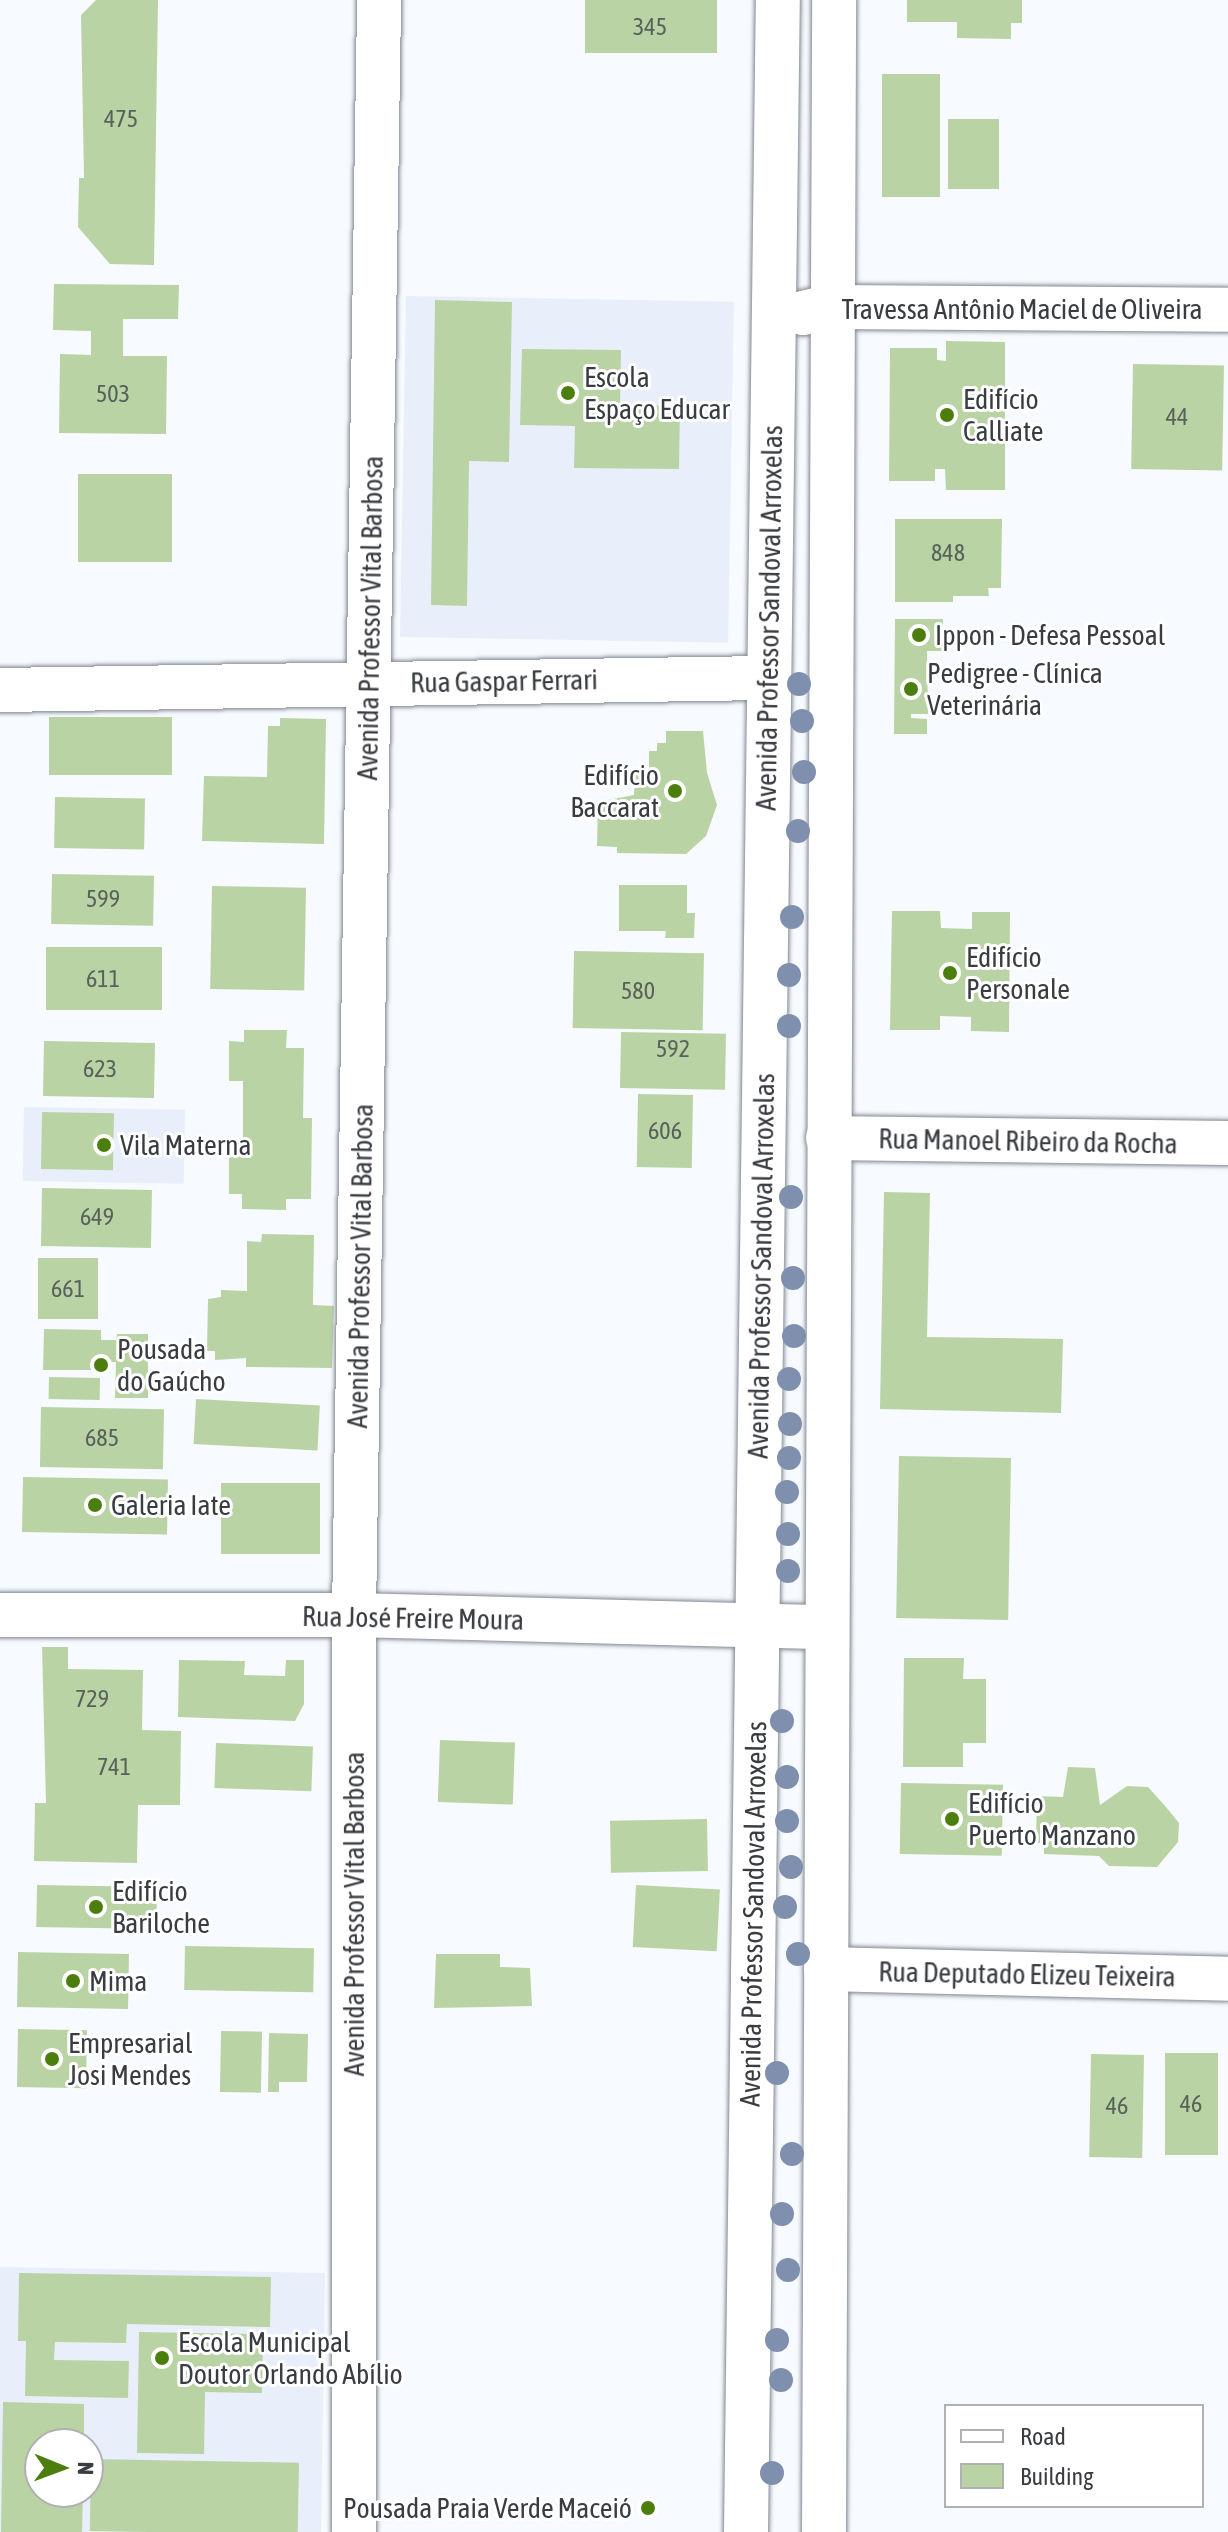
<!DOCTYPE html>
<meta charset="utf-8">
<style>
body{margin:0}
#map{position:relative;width:1228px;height:2532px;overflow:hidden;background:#f7fafe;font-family:"Asap Condensed",sans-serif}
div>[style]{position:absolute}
.built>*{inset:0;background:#e8effa;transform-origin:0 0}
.building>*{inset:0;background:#b9d3a5;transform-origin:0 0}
.roads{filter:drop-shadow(0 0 2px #818791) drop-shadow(0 0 2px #818791)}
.minor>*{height:44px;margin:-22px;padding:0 22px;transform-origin:22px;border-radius:22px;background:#fff}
.trees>*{width:24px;height:24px;margin:-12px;border-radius:50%;background:#7f8fae}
.dots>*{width:22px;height:22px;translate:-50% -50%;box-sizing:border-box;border:4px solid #fff;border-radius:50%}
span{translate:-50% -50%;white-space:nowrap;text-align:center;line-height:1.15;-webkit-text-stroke:6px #fff;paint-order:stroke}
.number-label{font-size:24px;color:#59625a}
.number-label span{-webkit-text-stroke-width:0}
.street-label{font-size:28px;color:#393c41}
.poi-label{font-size:28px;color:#393c41}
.left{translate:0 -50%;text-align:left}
.right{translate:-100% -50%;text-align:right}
.legend{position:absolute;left:944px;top:2404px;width:260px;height:104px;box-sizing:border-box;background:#fff;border:2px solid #b0b1b3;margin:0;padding:10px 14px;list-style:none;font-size:24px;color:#393c41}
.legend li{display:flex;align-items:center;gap:16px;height:40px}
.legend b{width:40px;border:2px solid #b0b1b3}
.north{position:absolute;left:24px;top:2428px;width:80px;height:80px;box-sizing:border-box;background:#fff;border:2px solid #b0b1b3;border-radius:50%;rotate:91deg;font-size:22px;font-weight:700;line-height:32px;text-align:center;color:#393c41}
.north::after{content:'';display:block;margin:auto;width:28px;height:36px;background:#4c7e0d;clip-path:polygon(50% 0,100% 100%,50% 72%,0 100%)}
</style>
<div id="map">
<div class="built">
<i style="left:406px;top:296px;width:328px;height:341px;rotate:1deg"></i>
<i style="left:24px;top:1107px;width:161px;height:74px;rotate:1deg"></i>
<i style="clip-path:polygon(evenodd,0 2267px,325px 2273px,321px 2532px,0 2532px,0 2267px,40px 2444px,88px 2444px,88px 2492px,40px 2492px,40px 2444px)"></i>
</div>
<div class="building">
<i style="clip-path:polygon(96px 0,158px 0,154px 265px,110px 264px,78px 227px,79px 178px,84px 178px,81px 15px)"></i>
<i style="left:585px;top:0;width:132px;height:53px"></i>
<i style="clip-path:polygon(907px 0,1022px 0,1022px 23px,1011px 23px,1011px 39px,957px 38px,957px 22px,907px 22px)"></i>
<i style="left:882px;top:74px;width:58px;height:123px"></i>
<i style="left:948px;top:119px;width:51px;height:70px"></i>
<i style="clip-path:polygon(54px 284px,179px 285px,178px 319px,123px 319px,123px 356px,167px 356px,166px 434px,59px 433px,60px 354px,91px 355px,91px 331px,53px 330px)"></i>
<i style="clip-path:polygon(435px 300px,512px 302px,509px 462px,469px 461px,467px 606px,431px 605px)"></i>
<i style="clip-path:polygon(946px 341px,1005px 342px,1005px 490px,946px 490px,945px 469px,935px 469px,935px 481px,889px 481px,890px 348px,937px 348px,937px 360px,946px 361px)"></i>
<i style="clip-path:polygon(522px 349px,621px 350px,620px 405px,680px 406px,679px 469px,574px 468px,575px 426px,520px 425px)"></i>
<i style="left:1133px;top:364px;width:91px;height:105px;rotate:1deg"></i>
<i style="left:78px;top:474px;width:94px;height:88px"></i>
<i style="clip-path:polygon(895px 519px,1002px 519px,1001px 588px,988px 588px,989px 596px,953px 596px,953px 602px,895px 602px)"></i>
<i style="clip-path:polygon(895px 619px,943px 619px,942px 651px,927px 651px,928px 714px,911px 714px,911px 718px,927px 719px,927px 734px,894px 734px)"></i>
<i style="left:49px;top:717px;width:123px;height:58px"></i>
<i style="clip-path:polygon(280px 718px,326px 719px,324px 844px,202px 841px,204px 776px,267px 777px,268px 726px,280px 726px)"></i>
<i style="clip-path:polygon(666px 731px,703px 731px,707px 773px,717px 805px,706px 836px,686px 854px,617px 853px,617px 847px,597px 846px,598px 802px,634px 795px,635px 774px,649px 774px,649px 751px,657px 751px,657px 743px,666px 743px)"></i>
<i style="left:55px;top:797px;width:90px;height:51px;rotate:1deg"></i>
<i style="left:52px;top:874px;width:102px;height:50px;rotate:1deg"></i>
<i style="clip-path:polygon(619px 885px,687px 885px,687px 913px,695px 913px,694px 938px,665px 938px,666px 931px,619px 931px)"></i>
<i style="left:212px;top:886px;width:94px;height:103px;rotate:1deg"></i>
<i style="clip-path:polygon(892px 911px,940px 911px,941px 928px,972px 929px,972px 912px,1010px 912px,1009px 1032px,971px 1031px,971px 1017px,940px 1016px,940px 1030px,890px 1030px)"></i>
<i style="left:46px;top:947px;width:116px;height:63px"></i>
<i style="left:574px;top:951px;width:130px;height:77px;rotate:1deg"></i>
<i style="clip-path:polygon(244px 1030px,287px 1030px,286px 1048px,304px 1048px,303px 1118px,312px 1118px,311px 1199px,286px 1199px,286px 1210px,242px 1209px,242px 1194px,229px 1194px,229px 1156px,243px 1156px,243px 1081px,229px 1081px,229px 1041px,244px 1042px)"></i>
<i style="left:621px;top:1032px;width:105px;height:56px;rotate:1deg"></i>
<i style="left:44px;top:1041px;width:111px;height:55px;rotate:1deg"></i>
<i style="left:638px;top:1094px;width:55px;height:73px;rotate:1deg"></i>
<i style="left:42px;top:1112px;width:72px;height:57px;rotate:1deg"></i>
<i style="left:42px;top:1188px;width:110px;height:58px;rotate:1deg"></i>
<i style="clip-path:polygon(884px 1192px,930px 1193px,927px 1337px,1063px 1339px,1061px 1413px,880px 1409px)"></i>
<i style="clip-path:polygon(262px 1234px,314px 1235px,313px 1305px,334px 1306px,332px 1368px,246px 1367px,246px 1358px,215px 1360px,215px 1351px,207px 1351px,208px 1299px,221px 1297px,221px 1290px,247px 1291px,247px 1241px,261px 1242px)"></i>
<i style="left:38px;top:1258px;width:60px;height:61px"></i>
<i style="clip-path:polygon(44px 1329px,101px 1330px,101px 1340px,116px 1340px,117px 1334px,148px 1334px,148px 1398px,115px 1398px,116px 1362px,101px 1362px,100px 1370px,43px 1370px)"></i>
<i style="left:49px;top:1377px;width:51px;height:22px;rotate:1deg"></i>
<i style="left:196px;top:1399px;width:124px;height:45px;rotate:3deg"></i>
<i style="left:41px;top:1407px;width:123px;height:60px;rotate:1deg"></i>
<i style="left:899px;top:1456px;width:112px;height:162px;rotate:1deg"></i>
<i style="left:23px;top:1477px;width:145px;height:55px;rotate:1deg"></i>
<i style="left:320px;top:1483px;width:71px;height:99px;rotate:90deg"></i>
<i style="clip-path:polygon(42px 1647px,68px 1647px,68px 1669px,143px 1670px,142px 1730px,181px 1731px,180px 1805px,138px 1805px,137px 1863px,34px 1861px,35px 1803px,46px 1803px)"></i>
<i style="clip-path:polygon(904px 1658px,964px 1658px,963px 1679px,986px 1679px,986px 1743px,963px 1743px,963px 1767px,903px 1767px)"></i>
<i style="clip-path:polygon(179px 1660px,245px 1661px,244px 1675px,285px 1676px,286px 1660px,304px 1660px,304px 1704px,295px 1721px,178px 1717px)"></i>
<i style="left:440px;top:1740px;width:75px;height:62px;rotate:2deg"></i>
<i style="left:216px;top:1743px;width:97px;height:45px;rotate:2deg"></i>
<i style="clip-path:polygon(1068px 1767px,1095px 1768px,1100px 1805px,1127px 1786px,1148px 1787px,1166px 1807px,1179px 1823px,1178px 1842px,1157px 1867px,1109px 1866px,1099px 1856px,1044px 1854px,1044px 1843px,1036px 1843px,1037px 1796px,1063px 1797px)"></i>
<i style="left:901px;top:1783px;width:102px;height:71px;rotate:1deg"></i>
<i style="left:707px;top:1819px;width:52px;height:97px;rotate:89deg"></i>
<i style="left:37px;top:1885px;width:120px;height:42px;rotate:1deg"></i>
<i style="left:636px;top:1885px;width:84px;height:62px;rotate:3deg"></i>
<i style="left:185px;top:1946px;width:129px;height:44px;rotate:1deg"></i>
<i style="left:18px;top:1952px;width:111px;height:55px;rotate:1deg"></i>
<i style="clip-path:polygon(436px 1954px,500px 1954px,500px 1967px,530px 1968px,532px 2006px,434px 2008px)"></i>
<i style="left:18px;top:2029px;width:69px;height:58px;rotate:1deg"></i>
<i style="left:221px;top:2031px;width:41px;height:61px;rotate:1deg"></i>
<i style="clip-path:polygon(269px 2033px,308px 2034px,307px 2082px,279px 2082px,279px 2092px,268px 2092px)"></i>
<i style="left:1165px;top:2053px;width:53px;height:102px"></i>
<i style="left:1091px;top:2054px;width:53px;height:103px;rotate:1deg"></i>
<i style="clip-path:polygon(19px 2273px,271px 2277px,270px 2327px,127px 2324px,126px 2343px,55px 2342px,54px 2360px,129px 2361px,128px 2398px,25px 2396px,26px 2341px,18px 2341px)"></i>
<i style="clip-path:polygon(139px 2332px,263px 2334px,262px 2393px,205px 2392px,204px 2454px,137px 2453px)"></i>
<i style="clip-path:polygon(3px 2402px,84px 2404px,84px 2444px,40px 2444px,40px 2492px,83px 2492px,82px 2532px,1px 2532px)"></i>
<i style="left:91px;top:2459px;width:208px;height:72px;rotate:1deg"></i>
</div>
<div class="roads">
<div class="minor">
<i style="left:803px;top:313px;width:28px;rotate:-13deg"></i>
<i style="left:830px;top:307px;width:398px;rotate:0.4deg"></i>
<i style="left:0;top:690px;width:768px;rotate:-0.9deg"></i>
<i style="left:828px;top:1138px;width:400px;rotate:0.7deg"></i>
<i style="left:0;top:1615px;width:354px"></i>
<i style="left:354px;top:1615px;width:472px;rotate:1.5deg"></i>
<i style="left:826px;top:1969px;width:402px;rotate:1.4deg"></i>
<i style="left:354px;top:2532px;width:917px;rotate:-90deg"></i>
<i style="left:354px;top:1615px;width:1615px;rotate:-89.11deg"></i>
<i style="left:746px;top:2532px;width:2532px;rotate:-89.28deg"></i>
<i style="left:824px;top:2532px;width:2532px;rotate:-89.77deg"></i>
</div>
</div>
<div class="trees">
<i style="left:799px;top:684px"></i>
<i style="left:802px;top:721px"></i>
<i style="left:804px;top:772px"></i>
<i style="left:798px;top:831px"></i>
<i style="left:792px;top:917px"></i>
<i style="left:789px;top:975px"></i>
<i style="left:789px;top:1026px"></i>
<i style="left:791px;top:1197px"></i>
<i style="left:793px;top:1278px"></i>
<i style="left:794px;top:1336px"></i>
<i style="left:789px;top:1379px"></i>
<i style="left:790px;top:1424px"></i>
<i style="left:789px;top:1458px"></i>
<i style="left:787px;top:1492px"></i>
<i style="left:788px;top:1534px"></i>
<i style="left:788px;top:1571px"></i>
<i style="left:782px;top:1721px"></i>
<i style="left:787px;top:1777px"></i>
<i style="left:787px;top:1821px"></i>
<i style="left:791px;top:1867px"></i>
<i style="left:785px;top:1907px"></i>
<i style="left:798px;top:1954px"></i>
<i style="left:777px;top:2073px"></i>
<i style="left:792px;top:2154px"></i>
<i style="left:782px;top:2214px"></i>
<i style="left:788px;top:2270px"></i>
<i style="left:777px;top:2340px"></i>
<i style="left:781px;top:2380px"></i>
<i style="left:772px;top:2473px"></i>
</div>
<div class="dots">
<i style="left:568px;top:393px;background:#4c7e0d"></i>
<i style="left:947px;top:415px;background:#4c7e0d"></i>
<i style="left:919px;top:635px;background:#4c7e0d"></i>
<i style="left:911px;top:689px;background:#4c7e0d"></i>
<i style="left:675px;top:791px;background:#4c7e0d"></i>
<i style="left:950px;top:973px;background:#4c7e0d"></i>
<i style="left:104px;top:1145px;background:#4c7e0d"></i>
<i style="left:101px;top:1365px;background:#4c7e0d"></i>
<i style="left:95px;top:1505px;background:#4c7e0d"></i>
<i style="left:952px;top:1819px;background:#4c7e0d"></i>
<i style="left:96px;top:1907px;background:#4c7e0d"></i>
<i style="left:73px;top:1981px;background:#4c7e0d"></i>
<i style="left:52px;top:2059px;background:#4c7e0d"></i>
<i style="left:162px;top:2358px;background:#4c7e0d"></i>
<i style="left:648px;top:2508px;background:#4c7e0d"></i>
</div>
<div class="number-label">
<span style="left:650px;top:27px">345</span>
<span style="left:121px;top:119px">475</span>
<span style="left:113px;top:394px">503</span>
<span style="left:1177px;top:417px">44</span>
<span style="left:948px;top:553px">848</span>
<span style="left:103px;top:899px">599</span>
<span style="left:103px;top:979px">611</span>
<span style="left:638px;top:991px">580</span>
<span style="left:673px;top:1049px">592</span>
<span style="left:100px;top:1069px">623</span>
<span style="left:665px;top:1131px">606</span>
<span style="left:97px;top:1217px">649</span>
<span style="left:68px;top:1289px">661</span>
<span style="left:102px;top:1438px">685</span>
<span style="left:92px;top:1699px">729</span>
<span style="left:114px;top:1767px">741</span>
<span style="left:1191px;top:2104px">46</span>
<span style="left:1117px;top:2106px">46</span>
</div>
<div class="street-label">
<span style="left:1022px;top:309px">Travessa Antônio Maciel de Oliveira</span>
<span style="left:370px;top:618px;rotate:-89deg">Avenida Professor Vital Barbosa</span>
<span style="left:769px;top:618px;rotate:-89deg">Avenida Professor Sandoval Arroxelas</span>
<span style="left:504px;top:681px;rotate:-1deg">Rua Gaspar Ferrari</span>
<span style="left:1028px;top:1141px;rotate:1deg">Rua Manoel Ribeiro da Rocha</span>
<span style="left:360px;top:1266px;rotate:-89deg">Avenida Professor Vital Barbosa</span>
<span style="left:761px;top:1266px;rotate:-89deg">Avenida Professor Sandoval Arroxelas</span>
<span style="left:413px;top:1618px;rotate:1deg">Rua José Freire Moura</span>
<span style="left:354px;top:1914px;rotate:-90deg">Avenida Professor Vital Barbosa</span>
<span style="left:753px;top:1914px;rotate:-89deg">Avenida Professor Sandoval Arroxelas</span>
<span style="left:1027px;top:1974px;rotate:1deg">Rua Deputado Elizeu Teixeira</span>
</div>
<div class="poi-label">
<span class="left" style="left:584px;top:393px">Escola<br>Espaço Educar</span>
<span class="left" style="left:963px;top:415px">Edifício<br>Calliate</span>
<span class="left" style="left:935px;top:635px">Ippon - Defesa Pessoal</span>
<span class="left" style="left:927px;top:689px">Pedigree - Clínica<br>Veterinária</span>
<span class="right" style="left:659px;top:791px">Edifício<br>Baccarat</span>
<span class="left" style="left:966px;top:973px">Edifício<br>Personale</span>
<span class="left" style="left:120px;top:1145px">Vila Materna</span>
<span class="left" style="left:117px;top:1365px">Pousada<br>do Gaúcho</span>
<span class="left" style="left:111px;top:1505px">Galeria Iate</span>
<span class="left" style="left:968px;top:1819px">Edifício<br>Puerto Manzano</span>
<span class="left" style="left:112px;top:1907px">Edifício<br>Bariloche</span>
<span class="left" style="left:89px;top:1981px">Mima</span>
<span class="left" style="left:68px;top:2059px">Empresarial<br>Josi Mendes</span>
<span class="left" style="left:178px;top:2358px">Escola Municipal<br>Doutor Orlando Abílio</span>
<span class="right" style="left:632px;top:2508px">Pousada Praia Verde Maceió</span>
</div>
<ul class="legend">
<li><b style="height:10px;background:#fff"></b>Road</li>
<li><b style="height:22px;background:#b9d3a5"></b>Building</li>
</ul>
<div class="north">N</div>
</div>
